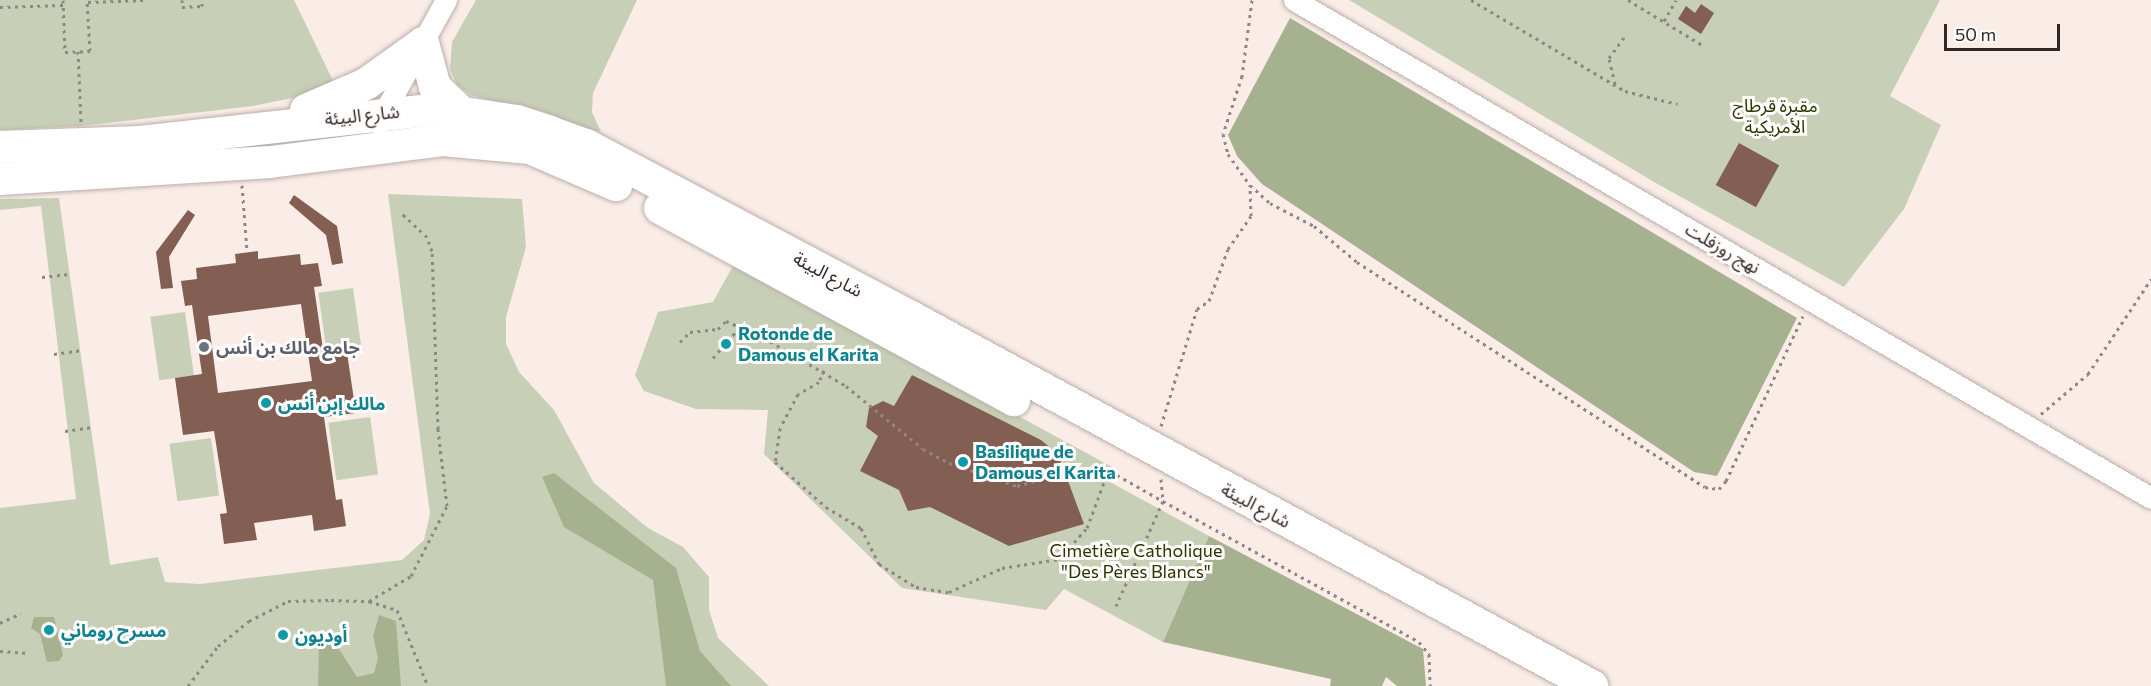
<!DOCTYPE html>
<meta charset="utf-8">
<style>
body{margin:0}
#map{position:relative;width:2151px;height:686px;overflow:hidden;background:#faece7;font-family:Commissioner,"Noto Sans Arabic",sans-serif}
div>[style]{position:absolute}
.green>*{inset:0;background:#c7d0b7;transform-origin:0 0}
.forest>*{inset:0;background:#a6b28f}
.building>*{inset:0;background:#825f52;transform-origin:0 0}
.path>*{height:3px;margin-top:-1.5px;transform-origin:0;background:repeating-linear-gradient(90deg,#908683 0 3px,transparent 0 7.5px)}
.roads{filter:drop-shadow(0 0 2px #bbaea9) drop-shadow(0 0 2px #bbaea9)}
.minor>*{height:21px;margin:-10.5px;padding:0 10.5px;transform-origin:10.5px;border-radius:10.5px;background:#fff}
.highway>*{height:32px;margin:-16px;padding:0 16px;transform-origin:16px;border-radius:16px;background:#fff}
.dots>*{width:16px;height:16px;translate:-50% -50%;box-sizing:border-box;border:3px solid #fffcfb;border-radius:50%}
span{translate:-50% -50%;white-space:nowrap;text-align:center;line-height:1.15;-webkit-text-stroke:6px #fffcfb;paint-order:stroke}
.park-label{font-size:18px;color:#2a3700}
.street-label{font-size:18px;color:#2e2826}
.culture-label{font-size:18px;color:#0d838f;font-weight:700}
.left{translate:0 -50%;text-align:left}
.worship-label{font-size:18px;color:#5b616d;font-weight:700}
.scale{position:absolute;left:1944px;top:24px;width:116px;height:27px;box-sizing:border-box;border:3px solid #2e2826;border-top:0;padding-left:8px;font-size:18px;line-height:21px;white-space:nowrap;color:#2e2826;-webkit-text-stroke:4px #fffcfb;paint-order:stroke}
</style>
<div id="map">
<div class="green">
<i style="clip-path:polygon(0 0,294px 0,337px 89px,253px 106px,81px 126px,0 130px)"></i>
<i style="clip-path:polygon(476px 0,637px 0,593px 93px,592px 112px,601px 132px,471px 95px,457px 85px,450px 69px,452px 42px)"></i>
<i style="clip-path:polygon(1349px 0,1940px 0,1890px 96px,1941px 125px,1904px 209px,1844px 287px,1654px 182px)"></i>
<i style="clip-path:polygon(388px 194px,522px 199px,526px 247px,506px 317px,506px 344px,519px 372px,554px 410px,594px 483px,648px 528px,683px 547px,709px 577px,709px 610px,718px 638px,769px 686px,0 686px,0 508px,76px 499px,41px 206px,0 210px,0 199px,59px 198px,110px 565px,158px 557px,165px 582px,200px 584px,402px 560px,424px 540px,430px 514px)"></i>
<i style="clip-path:polygon(735px 262px,1114px 468px,1108px 481px,1209px 536px,1163px 642px,1064px 589px,1046px 610px,902px 588px,764px 454px,768px 410px,696px 409px,644px 391px,635px 375px,658px 312px,713px 302px)"></i>
<i style="left:353px;top:288px;width:64px;height:35px;rotate:82deg"></i>
<i style="left:185px;top:312px;width:64px;height:35px;rotate:82deg"></i>
<i style="left:370px;top:417px;width:58px;height:42px;rotate:82deg"></i>
<i style="left:211px;top:438px;width:58px;height:42px;rotate:82deg"></i>
</div>
<div class="forest">
<i style="clip-path:polygon(1290px 18px,1797px 318px,1717px 476px,1694px 472px,1262px 184px,1237px 156px,1228px 135px)"></i>
<i style="clip-path:polygon(554px 473px,676px 568px,700px 651px,731px 686px,666px 686px,653px 580px,564px 527px,542px 477px)"></i>
<i style="clip-path:polygon(1209px 536px,1423px 649px,1426px 686px,1397px 686px,1386px 677px,1382px 686px,1330px 686px,1331px 679px,1163px 642px)"></i>
<i style="clip-path:polygon(379px 615px,396px 621px,401px 686px,318px 686px,319px 643px,332px 638px,357px 677px,374px 673px,378px 658px,373px 636px)"></i>
<i style="clip-path:polygon(34px 617px,54px 617px,63px 655px,59px 661px,47px 662px,40px 634px,31px 628px)"></i>
</div>
<div class="building">
<i style="clip-path:polygon(1701px 4px,1714px 13px,1701px 34px,1678px 19px,1686px 6px,1695px 13px)"></i>
<i style="left:1739px;top:143px;width:46px;height:48px;rotate:29deg"></i>
<i style="clip-path:polygon(294px 195px,337px 226px,343px 263px,332px 265px,326px 235px,289px 203px)"></i>
<i style="clip-path:polygon(188px 210px,195px 215px,169px 257px,173px 288px,161px 289px,156px 252px)"></i>
<i style="clip-path:polygon(evenodd,258px 251px,258px 259px,300px 254px,301px 265px,318px 263px,322px 286px,314px 287px,324px 356px,347px 353px,356px 413px,324px 417px,336px 500px,342px 499px,346px 526px,314px 531px,312px 515px,254px 523px,257px 540px,224px 544px,220px 514px,227px 513px,214px 431px,183px 435px,175px 378px,202px 374px,192px 305px,185px 306px,181px 281px,197px 279px,196px 268px,236px 263px,235px 254px,258px 251px,301px 304px,312px 381px,218px 393px,208px 316px,301px 304px)"></i>
<i style="clip-path:polygon(912px 375px,1041px 440px,1058px 454px,1084px 524px,1009px 546px,930px 507px,908px 511px,899px 490px,860px 471px,878px 436px,866px 427px,869px 408px,883px 401px,894px 406px)"></i>
</div>
<div class="path">
<i style="left:63px;top:0;width:52px;rotate:87.8deg"></i>
<i style="left:65px;top:52px;width:25px;rotate:-2deg"></i>
<i style="left:90px;top:51px;width:51px;rotate:-93.4deg"></i>
<i style="left:182px;top:0;width:7px;rotate:90deg"></i>
<i style="left:182px;top:7px;width:20px;rotate:-3deg"></i>
<i style="left:202px;top:6px;width:6px;rotate:-90deg"></i>
<i style="left:1252px;top:0;width:77px;rotate:97.5deg"></i>
<i style="left:1242px;top:76px;width:61px;rotate:108.1deg"></i>
<i style="left:1223px;top:134px;width:21px;rotate:76deg"></i>
<i style="left:1228px;top:154px;width:38px;rotate:55deg"></i>
<i style="left:1250px;top:185px;width:27px;rotate:42deg"></i>
<i style="left:1270px;top:203px;width:50px;rotate:27.6deg"></i>
<i style="left:1314px;top:226px;width:56px;rotate:39.9deg"></i>
<i style="left:1357px;top:262px;width:414px;rotate:32.9deg"></i>
<i style="left:1705px;top:487px;width:14px;rotate:8deg"></i>
<i style="left:1719px;top:489px;width:11px;rotate:-49deg"></i>
<i style="left:1726px;top:481px;width:182px;rotate:-65deg"></i>
<i style="left:1471px;top:0;width:179px;rotate:30.6deg"></i>
<i style="left:1625px;top:91px;width:54px;rotate:14deg"></i>
<i style="left:1628px;top:0;width:89px;rotate:31.2deg"></i>
<i style="left:88px;top:2px;width:58px;rotate:-2deg"></i>
<i style="left:0;top:7px;width:63px;rotate:-1.8deg"></i>
<i style="left:1664px;top:21px;width:24px;rotate:-60deg"></i>
<i style="left:78px;top:51px;width:71px;rotate:87.6deg"></i>
<i style="left:1615px;top:84px;width:27px;rotate:-103deg"></i>
<i style="left:1609px;top:58px;width:27px;rotate:-54deg"></i>
<i style="left:242px;top:185px;width:67px;rotate:85.7deg"></i>
<i style="left:42px;top:277px;width:28px;rotate:-6deg"></i>
<i style="left:680px;top:342px;width:14px;rotate:-45deg"></i>
<i style="left:690px;top:332px;width:28px;rotate:-6deg"></i>
<i style="left:718px;top:329px;width:11px;rotate:-45deg"></i>
<i style="left:726px;top:321px;width:15px;rotate:23deg"></i>
<i style="left:54px;top:354px;width:27px;rotate:-8deg"></i>
<i style="left:713px;top:358px;width:41px;rotate:-48.9deg"></i>
<i style="left:740px;top:327px;width:11px;rotate:15deg"></i>
<i style="left:751px;top:330px;width:110px;rotate:30.5deg"></i>
<i style="left:846px;top:386px;width:99px;rotate:39.3deg"></i>
<i style="left:923px;top:449px;width:30px;rotate:28deg"></i>
<i style="left:949px;top:463px;width:72px;rotate:18.7deg"></i>
<i style="left:1017px;top:486px;width:58px;rotate:-15.9deg"></i>
<i style="left:1073px;top:470px;width:44px;rotate:6.5deg"></i>
<i style="left:1117px;top:475px;width:53px;rotate:29.5deg"></i>
<i style="left:1163px;top:501px;width:115px;rotate:114.1deg"></i>
<i style="left:824px;top:370px;width:13px;rotate:113deg"></i>
<i style="left:819px;top:382px;width:24px;rotate:150deg"></i>
<i style="left:798px;top:394px;width:38px;rotate:118deg"></i>
<i style="left:780px;top:428px;width:34px;rotate:98deg"></i>
<i style="left:775px;top:462px;width:68px;rotate:41.4deg"></i>
<i style="left:826px;top:507px;width:41px;rotate:31deg"></i>
<i style="left:861px;top:528px;width:40px;rotate:63.4deg"></i>
<i style="left:879px;top:564px;width:44px;rotate:31.9deg"></i>
<i style="left:916px;top:587px;width:33px;rotate:9deg"></i>
<i style="left:949px;top:592px;width:58px;rotate:-24.4deg"></i>
<i style="left:1002px;top:568px;width:58px;rotate:-9deg"></i>
<i style="left:1059px;top:559px;width:42px;rotate:-47.9deg"></i>
<i style="left:1087px;top:528px;width:54px;rotate:-69.6deg"></i>
<i style="left:2041px;top:414px;width:62px;rotate:-40.4deg"></i>
<i style="left:2088px;top:374px;width:114px;rotate:-56.4deg"></i>
<i style="left:1161px;top:426px;width:122px;rotate:-72.9deg"></i>
<i style="left:1197px;top:309px;width:14px;rotate:-34deg"></i>
<i style="left:1209px;top:301px;width:55px;rotate:-69.9deg"></i>
<i style="left:1228px;top:249px;width:40px;rotate:-55.1deg"></i>
<i style="left:1251px;top:216px;width:31px;rotate:-92deg"></i>
<i style="left:65px;top:431px;width:28px;rotate:-8deg"></i>
<i style="left:1161px;top:479px;width:22px;rotate:85deg"></i>
<i style="left:1163px;top:501px;width:292px;rotate:28.8deg"></i>
<i style="left:1419px;top:642px;width:16px;rotate:50deg"></i>
<i style="left:1429px;top:654px;width:32px;rotate:88deg"></i>
<i style="left:369px;top:601px;width:49px;rotate:-30.8deg"></i>
<i style="left:411px;top:576px;width:79px;rotate:-62.8deg"></i>
<i style="left:447px;top:506px;width:78px;rotate:-96.7deg"></i>
<i style="left:438px;top:429px;width:178px;rotate:-91.9deg"></i>
<i style="left:432px;top:251px;width:15px;rotate:-110deg"></i>
<i style="left:427px;top:237px;width:37px;rotate:-137deg"></i>
<i style="left:0;top:623px;width:23px;rotate:-25deg"></i>
<i style="left:0;top:651px;width:29px;rotate:4deg"></i>
<i style="left:188px;top:686px;width:50px;rotate:-53.1deg"></i>
<i style="left:218px;top:646px;width:40px;rotate:-39deg"></i>
<i style="left:249px;top:621px;width:44px;rotate:-27.1deg"></i>
<i style="left:288px;top:601px;width:43px;rotate:-1.3deg"></i>
<i style="left:331px;top:600px;width:38px;rotate:2deg"></i>
<i style="left:369px;top:601px;width:29px;rotate:18deg"></i>
<i style="left:397px;top:610px;width:82px;rotate:67.8deg"></i>
</div>
<div class="roads">
<div class="minor">
<i style="left:1294px;top:0;width:991px;rotate:30.16deg"></i>
<i style="left:378px;top:123px;width:141px;rotate:-61.1deg"></i>
</div>
<div class="highway">
<i style="left:306px;top:110px;width:65px;rotate:-23.4deg"></i>
<i style="left:366px;top:84px;width:70px;rotate:-35.7deg"></i>
<i style="left:423px;top:43px;width:46px;rotate:74.7deg"></i>
<i style="left:435px;top:87px;width:35px;rotate:44deg"></i>
<i style="left:0;top:147px;width:140px;rotate:-2deg"></i>
<i style="left:140px;top:142px;width:299px;rotate:-6.3deg"></i>
<i style="left:437px;top:109px;width:81px;rotate:8.5deg"></i>
<i style="left:517px;top:121px;width:35px;rotate:18deg"></i>
<i style="left:550px;top:132px;width:38px;rotate:20deg"></i>
<i style="left:586px;top:145px;width:368px;rotate:27.9deg"></i>
<i style="left:911px;top:317px;width:775px;rotate:28.45deg"></i>
<i style="left:0;top:179px;width:271px;rotate:-3.6deg"></i>
<i style="left:270px;top:162px;width:174px;rotate:-7.2deg"></i>
<i style="left:443px;top:140px;width:87px;rotate:5.3deg"></i>
<i style="left:530px;top:148px;width:94px;rotate:23.3deg"></i>
<i style="left:660px;top:208px;width:403px;rotate:28.5deg"></i>
</div>
</div>
<div class="dots">
<i style="left:726px;top:344px;background:#0f9aa8"></i>
<i style="left:204px;top:347px;background:#6b7280"></i>
<i style="left:266px;top:403px;background:#0f9aa8"></i>
<i style="left:963px;top:462px;background:#0f9aa8"></i>
<i style="left:49px;top:630px;background:#0f9aa8"></i>
<i style="left:283px;top:635px;background:#0f9aa8"></i>
</div>
<div class="park-label">
<span style="left:1775px;top:116px">مقبرة قرطاج<br>الأمريكية</span>
<span style="left:1136px;top:561px">Cimetière Catholique<br>"Des Pères Blancs"</span>
</div>
<div class="street-label">
<span style="left:362px;top:115px;rotate:-6deg">شارع البيئة</span>
<span style="left:1723px;top:248px;rotate:30deg">نهج روزفلت</span>
<span style="left:828px;top:274px;rotate:28deg">شارع البيئة</span>
<span style="left:1256px;top:505px;rotate:28deg">شارع البيئة</span>
</div>
<div class="culture-label">
<span class="left" style="left:738px;top:344px">Rotonde de<br>Damous el Karita</span>
<span class="left" style="left:278px;top:403px">مالك إبن أنس</span>
<span class="left" style="left:975px;top:462px">Basilique de<br>Damous el Karita</span>
<span class="left" style="left:61px;top:630px">مسرح روماني</span>
<span class="left" style="left:295px;top:635px">أوديون</span>
</div>
<div class="worship-label">
<span class="left" style="left:216px;top:347px">جامع مالك بن أنس</span>
</div>
<div class="scale">50 m</div>
</div>
